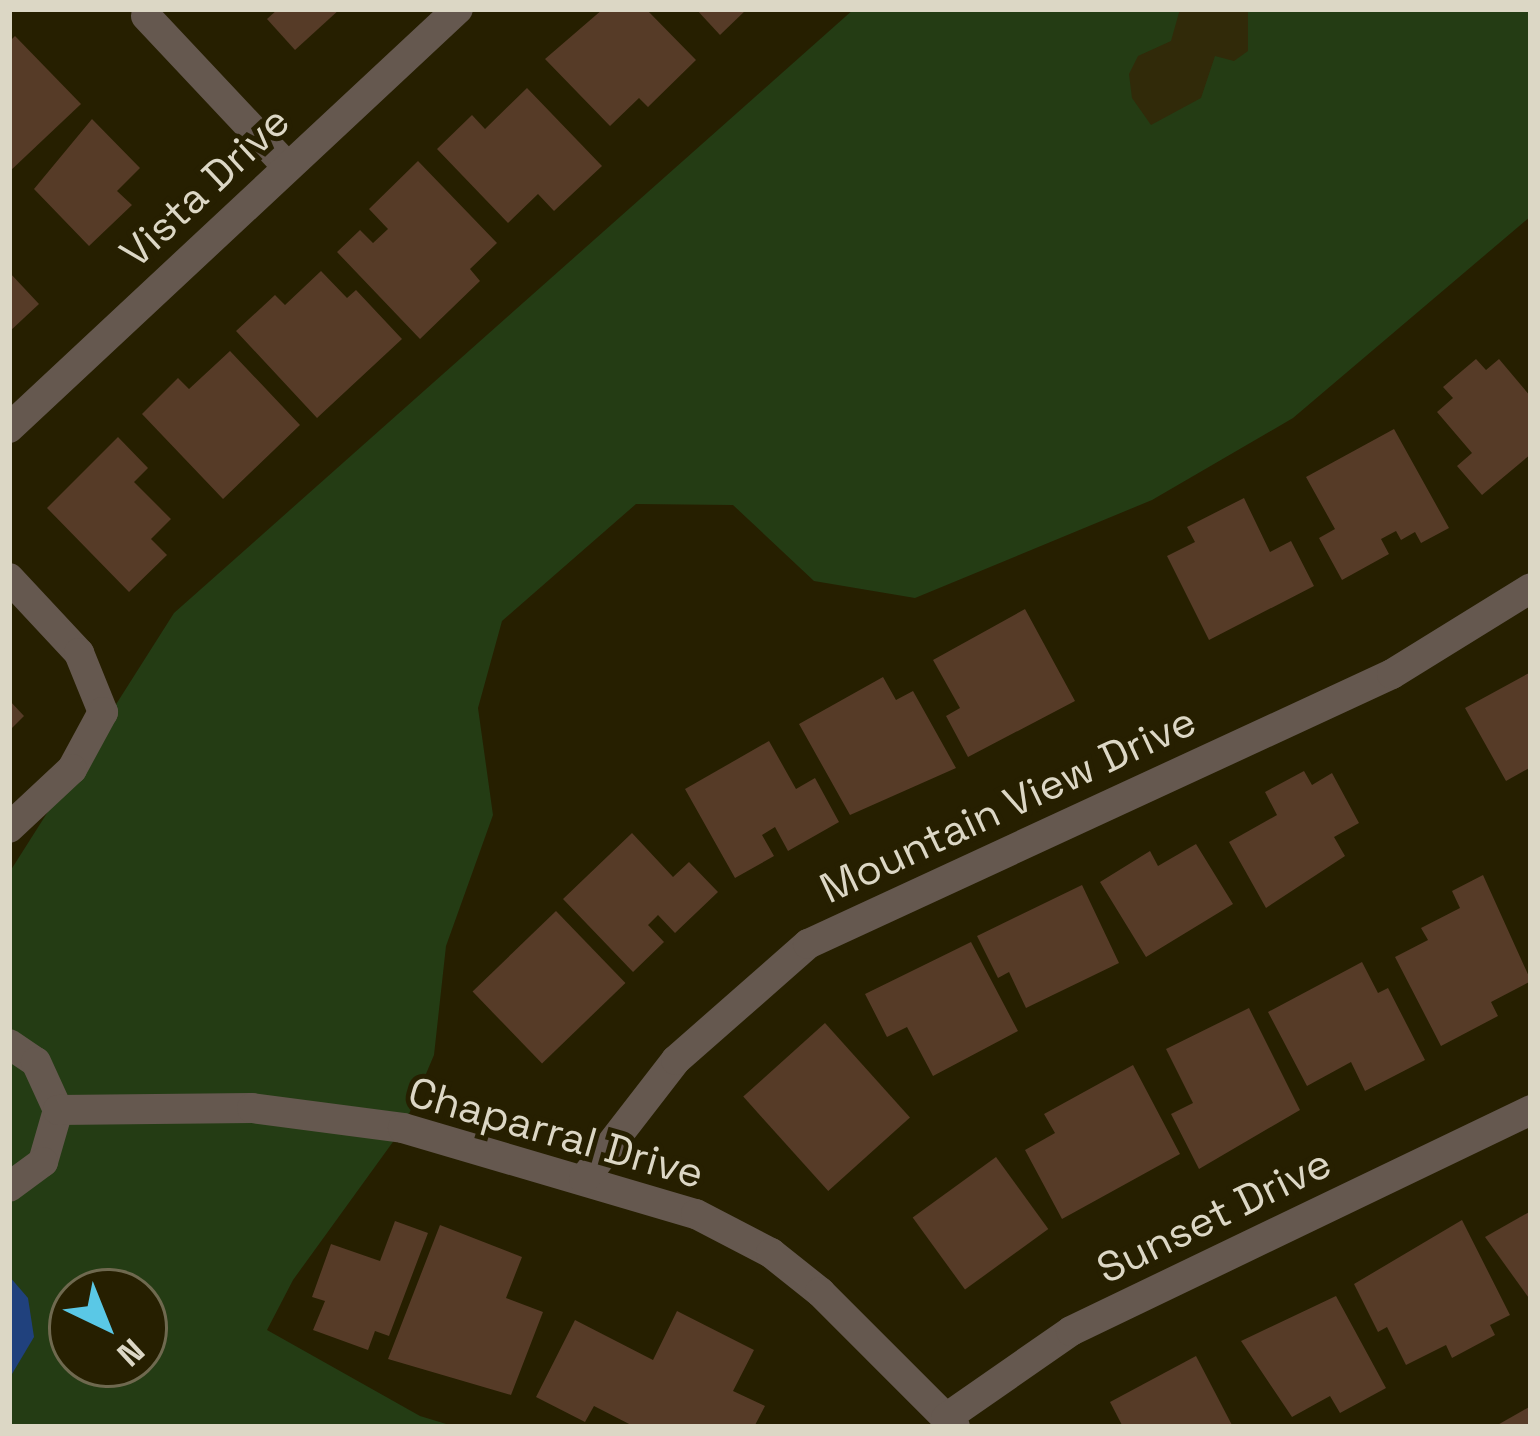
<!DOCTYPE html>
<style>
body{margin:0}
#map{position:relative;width:1540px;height:1436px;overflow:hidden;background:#261f00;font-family:"Space Grotesk",sans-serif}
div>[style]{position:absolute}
.green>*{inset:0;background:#243c14}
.sand>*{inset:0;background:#312a09}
.water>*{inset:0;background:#20417d}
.building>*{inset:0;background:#563b27;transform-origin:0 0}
.street>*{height:30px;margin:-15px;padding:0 15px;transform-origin:15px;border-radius:15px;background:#65584f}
span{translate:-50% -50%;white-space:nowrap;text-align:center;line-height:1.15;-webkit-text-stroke:10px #261f00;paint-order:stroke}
.street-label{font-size:42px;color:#dcd7c5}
.frame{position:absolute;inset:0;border:12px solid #dcd7c5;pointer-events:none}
.north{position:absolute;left:48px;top:1268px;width:120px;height:120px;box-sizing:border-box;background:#261f00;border:3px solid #6f694f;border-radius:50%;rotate:137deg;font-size:33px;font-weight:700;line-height:48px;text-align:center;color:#dcd7c5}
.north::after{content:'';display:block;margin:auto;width:42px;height:54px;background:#5ac8e6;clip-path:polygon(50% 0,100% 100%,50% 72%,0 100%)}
</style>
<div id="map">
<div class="green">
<i style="clip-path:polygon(evenodd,854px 9px,1531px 9px,1531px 216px,1293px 418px,1152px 500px,915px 598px,814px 581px,733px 505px,636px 504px,502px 621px,478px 708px,493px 815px,446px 946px,434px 1055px,403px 1128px,293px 1280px,267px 1330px,420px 1416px,456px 1427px,9px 1427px,9px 873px,174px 613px,854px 9px,72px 1292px,144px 1292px,144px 1364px,72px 1364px,72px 1292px)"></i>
</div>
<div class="sand">
<i style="clip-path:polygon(1180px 9px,1248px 9px,1248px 51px,1234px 61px,1215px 56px,1201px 98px,1151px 125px,1132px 98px,1129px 74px,1138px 56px,1171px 41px)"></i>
</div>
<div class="water">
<i style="clip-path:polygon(9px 1276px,28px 1298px,34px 1337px,9px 1379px)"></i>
</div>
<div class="building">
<i style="clip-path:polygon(278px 9px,340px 9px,295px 50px,267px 19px)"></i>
<i style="clip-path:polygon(603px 9px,646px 9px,696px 60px,648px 107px,639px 98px,610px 126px,545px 59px)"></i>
<i style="clip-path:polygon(696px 9px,747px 9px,720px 35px)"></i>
<i style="clip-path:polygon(15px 36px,81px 104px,9px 172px,9px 42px)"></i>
<i style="clip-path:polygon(527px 88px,602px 166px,554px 211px,538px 194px,508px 223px,437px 149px,472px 115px,485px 129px)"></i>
<i style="clip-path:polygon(92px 119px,140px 168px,117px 191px,132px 205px,89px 246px,34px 189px)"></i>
<i style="clip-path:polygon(418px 161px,497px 243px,470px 269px,480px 281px,420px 339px,337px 252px,360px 230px,373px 243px,388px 229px,369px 209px)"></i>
<i style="clip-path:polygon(321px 271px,347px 298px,356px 290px,402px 339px,317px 418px,236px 331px,275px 295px,285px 305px)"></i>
<i style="clip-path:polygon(9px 272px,39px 304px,9px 332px)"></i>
<i style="clip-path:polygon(230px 351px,300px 425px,223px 499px,142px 414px,178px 378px,189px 389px)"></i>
<i style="clip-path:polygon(1476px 359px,1486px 370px,1499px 359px,1531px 397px,1531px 454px,1482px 495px,1457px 466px,1472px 453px,1437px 412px,1453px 398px,1443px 387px)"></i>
<i style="clip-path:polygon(1394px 429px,1449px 528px,1421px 543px,1415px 532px,1401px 540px,1396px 531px,1381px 539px,1389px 554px,1342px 580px,1319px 538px,1335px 529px,1306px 477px)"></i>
<i style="clip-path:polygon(118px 437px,148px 468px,134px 482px,171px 519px,151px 539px,167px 555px,129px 592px,47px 508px)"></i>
<i style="clip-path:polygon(1244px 498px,1270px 552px,1291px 541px,1314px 586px,1209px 640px,1167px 556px,1195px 542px,1187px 527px)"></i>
<i style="clip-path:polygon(1025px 609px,1075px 701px,968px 757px,946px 716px,960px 708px,933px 660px)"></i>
<i style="clip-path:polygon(1531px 662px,1531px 767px,1506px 781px,1465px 708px,1529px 673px)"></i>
<i style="clip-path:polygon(883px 677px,896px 700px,913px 691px,956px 768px,850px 815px,799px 724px)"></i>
<i style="clip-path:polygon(9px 700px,24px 716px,9px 731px)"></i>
<i style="clip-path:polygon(769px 741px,796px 789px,815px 778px,839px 822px,788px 851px,775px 827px,762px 835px,774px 856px,735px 878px,685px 789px)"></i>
<i style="clip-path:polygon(1304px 771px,1312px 785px,1332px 773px,1359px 823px,1334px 837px,1345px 856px,1266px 908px,1229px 842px,1277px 815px,1265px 792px)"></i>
<i style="clip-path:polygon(632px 833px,673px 877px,689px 862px,718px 892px,675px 933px,658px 915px,648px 925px,664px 942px,633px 972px,563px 899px)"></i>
<i style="clip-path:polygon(1196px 844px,1233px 904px,1146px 957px,1100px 882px,1150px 851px,1158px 866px)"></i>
<i style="clip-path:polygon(1483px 875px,1531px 981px,1491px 1002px,1498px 1016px,1441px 1046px,1395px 957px,1428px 940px,1421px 928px,1460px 908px,1452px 891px)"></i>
<i style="clip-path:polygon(1082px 885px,1119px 963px,1026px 1008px,1009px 972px,998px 978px,977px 936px)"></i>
<i style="left:556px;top:911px;width:100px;height:116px;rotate:46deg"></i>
<i style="clip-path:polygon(971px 942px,1018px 1031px,933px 1076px,907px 1027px,887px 1037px,865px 994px)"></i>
<i style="clip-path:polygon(1362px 962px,1378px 993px,1388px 988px,1425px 1060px,1365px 1091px,1351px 1062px,1307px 1086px,1268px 1012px)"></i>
<i style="clip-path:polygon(1249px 1008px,1300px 1110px,1199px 1169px,1171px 1114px,1193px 1103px,1166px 1049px)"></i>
<i style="left:825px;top:1023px;width:127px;height:110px;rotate:48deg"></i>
<i style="clip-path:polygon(1133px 1065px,1180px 1154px,1062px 1219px,1025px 1150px,1055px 1133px,1044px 1114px)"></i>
<i style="left:996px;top:1157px;width:89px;height:103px;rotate:54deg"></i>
<i style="clip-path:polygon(1531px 1211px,1531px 1301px,1485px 1237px)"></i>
<i style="clip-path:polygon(1462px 1220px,1510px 1315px,1490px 1325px,1495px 1335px,1452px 1358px,1446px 1345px,1406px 1365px,1387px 1327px,1378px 1332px,1354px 1284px)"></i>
<i style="clip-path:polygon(395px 1221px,428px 1233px,389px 1336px,375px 1331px,368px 1350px,313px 1330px,325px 1301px,312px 1297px,331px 1244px,380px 1261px)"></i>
<i style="clip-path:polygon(440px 1225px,522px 1257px,506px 1298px,543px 1312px,511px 1395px,388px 1359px)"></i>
<i style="clip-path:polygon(1336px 1296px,1386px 1388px,1340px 1413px,1330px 1396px,1292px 1417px,1241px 1341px)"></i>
<i style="clip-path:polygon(677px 1311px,754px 1350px,733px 1391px,765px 1406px,754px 1427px,635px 1427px,594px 1406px,585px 1422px,536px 1397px,575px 1320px,653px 1360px)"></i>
<i style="clip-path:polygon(1196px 1356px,1233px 1427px,1123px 1427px,1110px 1402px)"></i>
<i style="clip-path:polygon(1531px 1406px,1531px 1427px,1494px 1427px)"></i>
</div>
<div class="street">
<i style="left:146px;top:16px;width:207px;rotate:46.8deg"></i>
<i style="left:9px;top:428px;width:614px;rotate:-43.02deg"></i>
<i style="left:9px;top:578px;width:103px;rotate:47deg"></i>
<i style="left:79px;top:653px;width:64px;rotate:67.9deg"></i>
<i style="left:103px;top:712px;width:65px;rotate:118.5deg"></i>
<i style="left:72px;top:769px;width:86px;rotate:136.9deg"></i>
<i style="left:9px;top:1044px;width:32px;rotate:34deg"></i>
<i style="left:36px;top:1062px;width:53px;rotate:65.4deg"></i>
<i style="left:58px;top:1110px;width:54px;rotate:106.1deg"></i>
<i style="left:43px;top:1162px;width:42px;rotate:143.7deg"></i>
<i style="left:58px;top:1110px;width:194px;rotate:-0.6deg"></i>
<i style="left:252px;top:1108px;width:152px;rotate:7.5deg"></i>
<i style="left:403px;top:1128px;width:305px;rotate:16.4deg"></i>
<i style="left:696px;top:1214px;width:85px;rotate:27.5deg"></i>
<i style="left:771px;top:1253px;width:63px;rotate:38.5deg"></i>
<i style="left:820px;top:1292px;width:191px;rotate:45deg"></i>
<i style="left:584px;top:1179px;width:150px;rotate:-52.3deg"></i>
<i style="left:676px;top:1060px;width:176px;rotate:-41.3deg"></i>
<i style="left:808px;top:944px;width:643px;rotate:-24.81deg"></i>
<i style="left:1392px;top:674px;width:163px;rotate:-31.7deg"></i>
<i style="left:946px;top:1418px;width:152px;rotate:-34.8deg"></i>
<i style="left:1071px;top:1331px;width:510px;rotate:-25.66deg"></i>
</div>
<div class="street-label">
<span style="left:205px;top:187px;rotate:-43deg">Vista Drive</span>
<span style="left:1008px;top:805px;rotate:-25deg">Mountain View Drive</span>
<span style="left:556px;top:1133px;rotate:16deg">Chaparral Drive</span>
<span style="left:1214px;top:1216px;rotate:-26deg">Sunset Drive</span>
</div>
<div class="frame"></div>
<div class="north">N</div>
</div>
